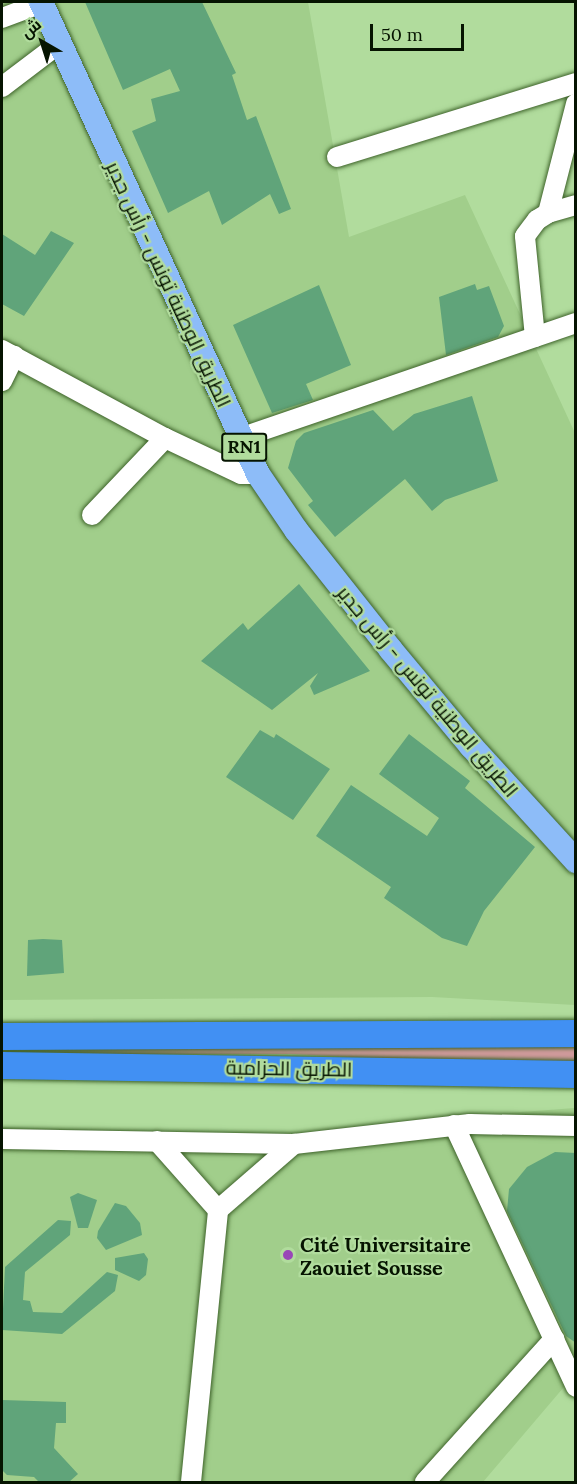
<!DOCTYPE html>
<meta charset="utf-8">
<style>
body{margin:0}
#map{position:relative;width:577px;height:1484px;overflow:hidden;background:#b1dc9d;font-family:Lora,Cairo,serif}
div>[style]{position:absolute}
.built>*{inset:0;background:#a1ce8b}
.green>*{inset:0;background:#d29b9d}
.building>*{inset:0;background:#60a47a}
.roads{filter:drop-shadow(0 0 2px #3e632a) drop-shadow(0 0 2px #3e632a)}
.minor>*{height:20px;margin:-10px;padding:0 10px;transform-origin:10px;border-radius:10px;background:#fff}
.major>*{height:24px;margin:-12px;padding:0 12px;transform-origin:12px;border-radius:12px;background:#8dbcf8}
.highway>*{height:27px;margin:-13.5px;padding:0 13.5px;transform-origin:13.5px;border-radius:13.5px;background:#4190f3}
.dots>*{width:16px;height:16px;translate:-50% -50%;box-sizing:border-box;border:3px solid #b1dc9d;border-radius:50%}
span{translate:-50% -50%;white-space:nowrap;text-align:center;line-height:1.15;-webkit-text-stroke:4.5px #b1dc9d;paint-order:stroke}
.shield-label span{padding:2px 4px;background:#b1dc9d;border:2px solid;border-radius:4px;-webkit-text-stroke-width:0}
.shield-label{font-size:18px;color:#061401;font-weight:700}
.street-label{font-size:20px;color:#061401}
.poi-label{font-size:20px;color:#061401;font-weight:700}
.left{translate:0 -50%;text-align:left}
.frame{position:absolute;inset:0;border:3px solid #061401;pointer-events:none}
.north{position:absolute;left:12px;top:12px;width:60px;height:60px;-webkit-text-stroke:4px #b1dc9d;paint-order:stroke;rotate:321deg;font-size:16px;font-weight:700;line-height:24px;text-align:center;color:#061401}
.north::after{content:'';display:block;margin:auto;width:21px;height:27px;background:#061401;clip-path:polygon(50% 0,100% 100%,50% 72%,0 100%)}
.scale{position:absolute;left:370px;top:24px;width:94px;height:27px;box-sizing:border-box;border:3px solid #061401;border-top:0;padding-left:8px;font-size:18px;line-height:21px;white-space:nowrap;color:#061401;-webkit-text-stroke:4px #b1dc9d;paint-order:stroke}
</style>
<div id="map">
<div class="built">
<i style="clip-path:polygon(2px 2px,308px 2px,349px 237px,465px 195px,575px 433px,575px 1005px,432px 997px,2px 1000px)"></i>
<i style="clip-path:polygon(575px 1108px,575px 1374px,483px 1482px,2px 1482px,2px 1127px,289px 1136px,442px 1118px)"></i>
</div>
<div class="green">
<i style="clip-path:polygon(575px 1043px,576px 1068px,291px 1054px,2px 1054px,2px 1048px)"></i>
</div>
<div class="building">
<i style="clip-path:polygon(85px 2px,202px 2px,236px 73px,232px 75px,247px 120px,256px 116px,291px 209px,279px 214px,270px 194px,222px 225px,209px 191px,168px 213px,132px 131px,156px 121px,151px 99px,180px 91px,170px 69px,123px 90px)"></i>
<i style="clip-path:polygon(51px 231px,74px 243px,24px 316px,2px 304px,2px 234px,35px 255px)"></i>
<i style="clip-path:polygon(475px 284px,477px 290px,489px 286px,504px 326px,498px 337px,446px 355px,439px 297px)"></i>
<i style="clip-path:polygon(319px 285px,351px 365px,306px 384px,313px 400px,272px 413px,233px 325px)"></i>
<i style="clip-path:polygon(472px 396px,498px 481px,445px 500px,432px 511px,405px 479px,335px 537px,308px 505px,313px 501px,288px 468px,296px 441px,304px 433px,373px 410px,393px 431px,414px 414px)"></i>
<i style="clip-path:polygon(299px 584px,370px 671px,314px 695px,310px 686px,318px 673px,272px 710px,201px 661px,243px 623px,248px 630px)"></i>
<i style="clip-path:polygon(260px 730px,274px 738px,276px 734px,330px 769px,293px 820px,226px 777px)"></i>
<i style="clip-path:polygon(409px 734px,470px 781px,465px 788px,535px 847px,484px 911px,467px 946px,442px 938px,384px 898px,391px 887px,316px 836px,351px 785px,427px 836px,439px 818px,379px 774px)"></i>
<i style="clip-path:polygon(43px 939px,62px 940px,64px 973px,27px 976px,28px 940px)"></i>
<i style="clip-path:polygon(555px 1152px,576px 1153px,576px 1343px,566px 1336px,507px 1211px,509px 1189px,527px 1167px)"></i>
<i style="clip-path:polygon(78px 1193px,97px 1200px,88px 1228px,78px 1228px,70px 1197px)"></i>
<i style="clip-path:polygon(115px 1203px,126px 1206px,140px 1223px,142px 1235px,106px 1250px,97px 1238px,98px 1231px)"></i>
<i style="clip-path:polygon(58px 1220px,71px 1221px,70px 1235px,25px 1272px,23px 1300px,30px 1301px,33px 1312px,62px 1313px,107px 1272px,118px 1275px,115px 1291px,62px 1334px,2px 1330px,5px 1267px)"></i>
<i style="clip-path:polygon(144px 1253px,148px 1259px,146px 1275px,139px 1281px,115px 1270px,115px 1258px)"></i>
<i style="clip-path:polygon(2px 1400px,66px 1402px,66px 1423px,56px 1423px,54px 1448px,78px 1474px,69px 1482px,39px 1482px,34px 1477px,7px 1475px,2px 1470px)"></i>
</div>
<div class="roads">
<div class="minor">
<i style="left:2px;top:18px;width:43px;rotate:-20.6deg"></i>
<i style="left:2px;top:87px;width:73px;rotate:-37.2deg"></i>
<i style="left:337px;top:157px;width:250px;rotate:-17.2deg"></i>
<i style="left:548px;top:213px;width:113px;rotate:-75.6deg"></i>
<i style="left:535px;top:337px;width:101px;rotate:-95.7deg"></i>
<i style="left:525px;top:236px;width:20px;rotate:-53deg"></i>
<i style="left:537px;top:220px;width:13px;rotate:-32deg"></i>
<i style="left:548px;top:213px;width:29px;rotate:-16deg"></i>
<i style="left:2px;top:350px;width:185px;rotate:28.4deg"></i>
<i style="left:165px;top:438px;width:84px;rotate:25.3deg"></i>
<i style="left:241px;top:474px;width:17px"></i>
<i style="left:2px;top:381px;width:28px;rotate:-64deg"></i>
<i style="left:240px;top:438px;width:355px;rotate:-18.9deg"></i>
<i style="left:92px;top:515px;width:106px;rotate:-46.5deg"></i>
<i style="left:454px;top:1125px;width:289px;rotate:65deg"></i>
<i style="left:2px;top:1139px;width:292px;rotate:1deg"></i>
<i style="left:294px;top:1144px;width:177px;rotate:-6.5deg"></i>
<i style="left:470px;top:1124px;width:106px;rotate:1.1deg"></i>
<i style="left:157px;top:1141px;width:92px;rotate:48.5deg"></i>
<i style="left:191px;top:1482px;width:273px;rotate:-84.3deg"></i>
<i style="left:218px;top:1210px;width:101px;rotate:-41deg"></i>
<i style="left:425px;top:1482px;width:193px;rotate:-47.9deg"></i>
</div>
<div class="major">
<i style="left:41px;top:2px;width:519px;rotate:65.31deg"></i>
<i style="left:258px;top:474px;width:68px;rotate:55.8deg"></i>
<i style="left:296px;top:530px;width:153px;rotate:51.6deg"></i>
<i style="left:391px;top:650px;width:125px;rotate:50.2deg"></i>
<i style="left:471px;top:746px;width:156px;rotate:47.6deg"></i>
</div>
<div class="highway">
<i style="left:2px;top:1036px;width:574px;rotate:-0.3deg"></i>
<i style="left:2px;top:1065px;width:574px;rotate:0.9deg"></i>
</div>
</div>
<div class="dots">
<i style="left:288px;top:1255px;background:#9947b7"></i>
</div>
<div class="shield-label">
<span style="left:244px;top:447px">RN1</span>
</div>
<div class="street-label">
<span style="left:169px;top:284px;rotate:65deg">الطريق الوطنية تونس - رأس جدير</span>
<span style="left:428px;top:691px;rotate:50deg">الطريق الوطنية تونس - رأس جدير</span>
<span style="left:289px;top:1068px;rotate:1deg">الطريق الحزامية</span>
</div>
<div class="poi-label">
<span class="left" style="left:300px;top:1256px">Cité Universitaire<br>Zaouiet Sousse</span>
</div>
<div class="frame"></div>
<div class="north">ش</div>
<div class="scale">50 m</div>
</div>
